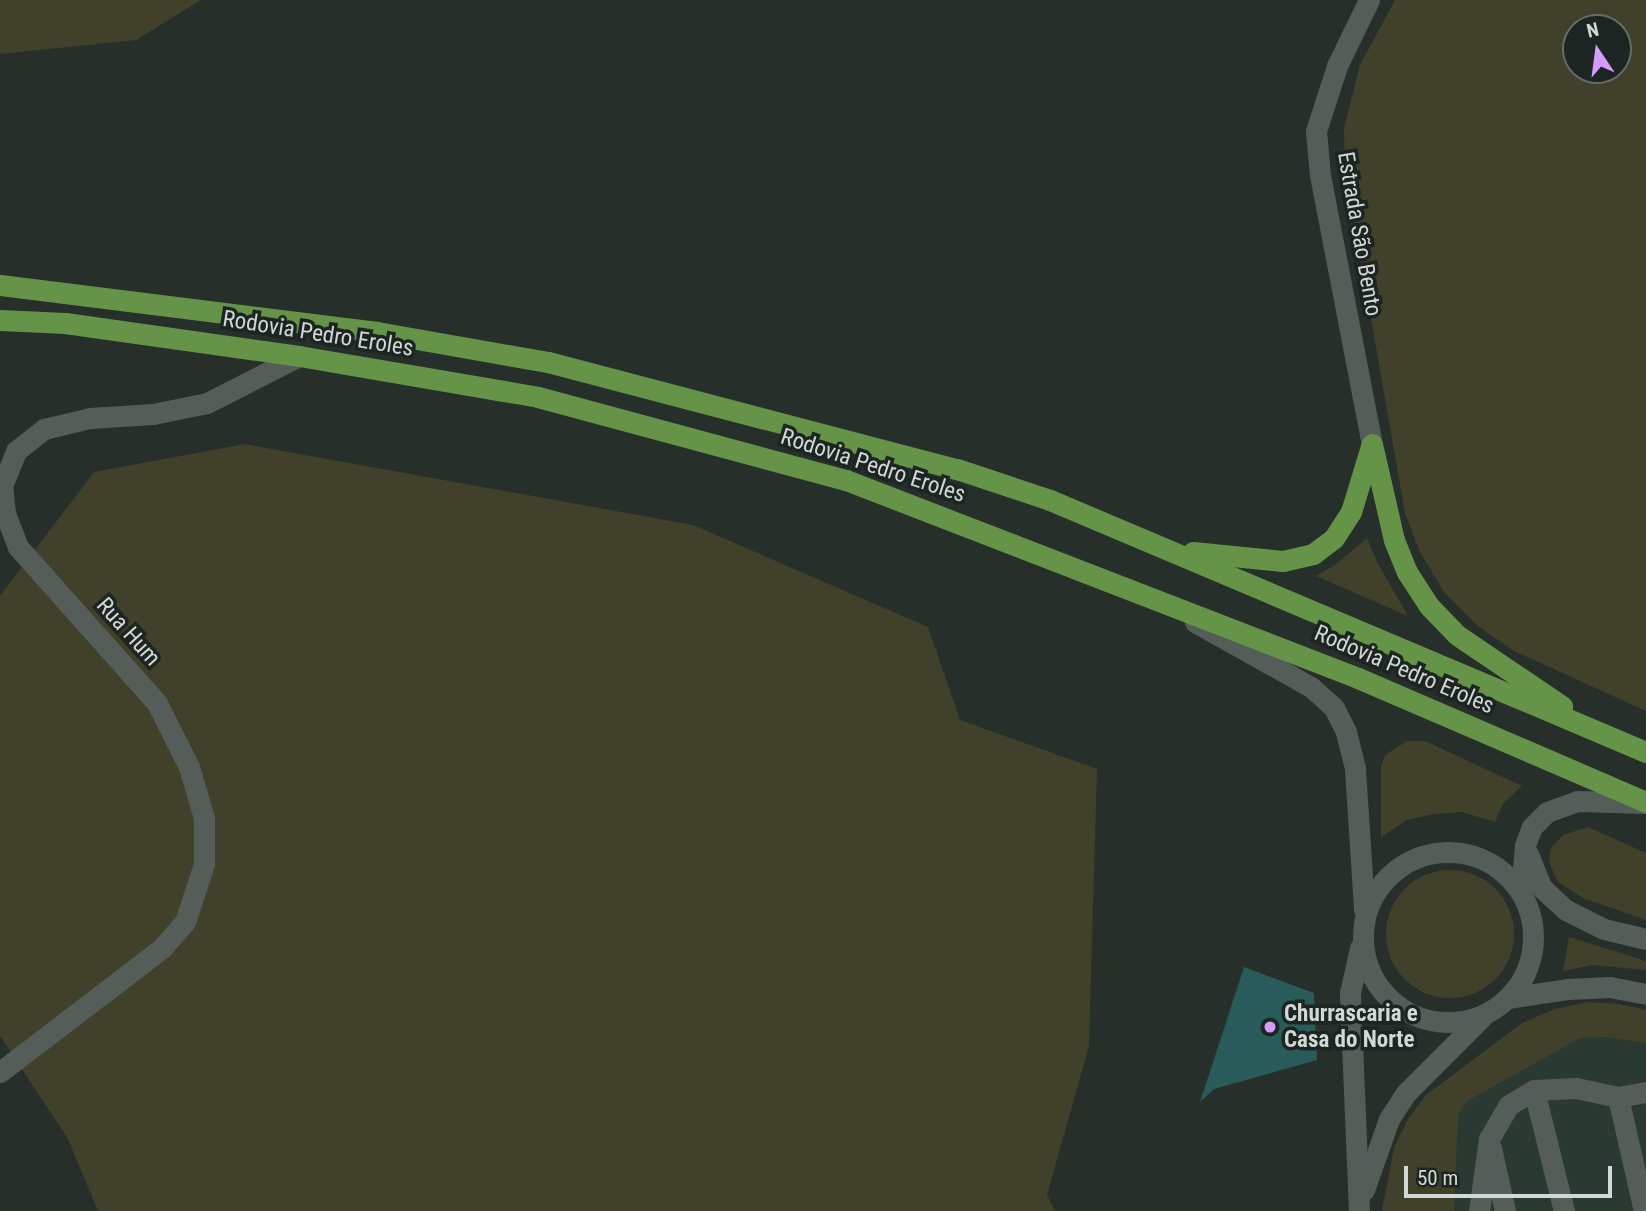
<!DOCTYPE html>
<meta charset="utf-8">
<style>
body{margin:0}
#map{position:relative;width:1646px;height:1211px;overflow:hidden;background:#262f2a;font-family:"Roboto Condensed",sans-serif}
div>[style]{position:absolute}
.built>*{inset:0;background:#2a3a32}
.green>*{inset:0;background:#41402b}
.round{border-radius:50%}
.building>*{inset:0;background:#295b5a}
.minor>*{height:21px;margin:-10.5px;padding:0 10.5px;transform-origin:10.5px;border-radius:10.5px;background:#545d58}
.minor>.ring{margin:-10.5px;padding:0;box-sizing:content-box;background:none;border:21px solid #545d58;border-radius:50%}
.highway>*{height:21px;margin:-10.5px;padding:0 10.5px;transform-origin:10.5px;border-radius:10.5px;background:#659348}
.dots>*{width:19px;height:19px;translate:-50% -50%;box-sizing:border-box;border:4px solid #1c2521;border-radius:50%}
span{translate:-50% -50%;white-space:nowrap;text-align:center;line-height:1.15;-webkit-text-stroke:7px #1c2521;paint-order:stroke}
.street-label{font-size:23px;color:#d2d8d5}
.poi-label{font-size:23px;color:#d2d8d5;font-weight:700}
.left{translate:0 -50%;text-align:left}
.north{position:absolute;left:1562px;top:14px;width:70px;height:70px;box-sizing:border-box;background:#1c2521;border:2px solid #656d69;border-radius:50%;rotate:347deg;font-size:19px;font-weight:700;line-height:28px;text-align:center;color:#d2d8d5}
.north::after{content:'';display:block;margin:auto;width:24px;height:32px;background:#d49cfb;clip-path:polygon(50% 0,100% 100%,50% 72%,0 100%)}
.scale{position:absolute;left:1404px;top:1166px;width:208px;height:32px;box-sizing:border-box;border:4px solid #d2d8d5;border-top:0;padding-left:9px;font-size:21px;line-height:24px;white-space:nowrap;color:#d2d8d5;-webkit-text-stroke:5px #1c2521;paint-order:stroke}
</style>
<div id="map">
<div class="built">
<i style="clip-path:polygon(1588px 1002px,1618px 1004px,1646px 1010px,1646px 1211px,1382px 1211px,1394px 1148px,1407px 1121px,1426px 1095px,1522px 1023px,1555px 1009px)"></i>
</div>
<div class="green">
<i style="clip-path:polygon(0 0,201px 0,136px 40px,0 54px)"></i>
<i style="clip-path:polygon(evenodd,1395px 0,1646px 0,1646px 711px,1514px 651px,1478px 626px,1444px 592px,1420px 552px,1405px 513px,1345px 170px,1344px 128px,1360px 65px,1395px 0,1576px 28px,1618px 28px,1618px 70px,1576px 70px,1576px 28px)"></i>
<i style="clip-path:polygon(245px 444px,693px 525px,928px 627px,960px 720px,1097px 769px,1089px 1046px,1047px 1195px,1055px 1211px,98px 1211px,67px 1137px,0 1036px,0 596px,94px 472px)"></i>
<i style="clip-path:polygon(1367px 538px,1377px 562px,1408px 616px,1316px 576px,1335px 565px)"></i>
<i style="clip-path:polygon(1407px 741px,1425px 741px,1522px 786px,1503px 804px,1495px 822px,1462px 812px,1434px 814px,1407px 820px,1381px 837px,1381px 767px,1385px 755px)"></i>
<i style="clip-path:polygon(1588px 827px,1646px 853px,1646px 920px,1583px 898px,1558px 882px,1549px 862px,1551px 848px,1563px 835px)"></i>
<i class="round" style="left:1386px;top:870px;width:128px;height:128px"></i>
<i style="clip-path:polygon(1569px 937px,1646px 961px,1646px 970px,1592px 965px,1563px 971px)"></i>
<i style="clip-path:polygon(1588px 1002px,1618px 1004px,1646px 1010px,1646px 1043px,1605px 1037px,1580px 1038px,1467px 1101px,1458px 1115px,1454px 1211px,1382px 1211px,1394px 1148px,1407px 1121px,1426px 1095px,1522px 1023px,1555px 1009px)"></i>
</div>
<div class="building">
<i style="clip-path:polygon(1244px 967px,1314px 993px,1317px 1060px,1214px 1089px,1200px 1102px)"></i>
</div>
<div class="minor">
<i style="left:1369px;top:0;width:73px;rotate:115.9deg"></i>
<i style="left:1337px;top:66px;width:68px;rotate:107.9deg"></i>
<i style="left:1316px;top:131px;width:44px;rotate:84.8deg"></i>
<i style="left:1320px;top:175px;width:274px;rotate:79.1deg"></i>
<i style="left:1195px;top:622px;width:133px;rotate:29.3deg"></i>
<i style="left:1311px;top:687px;width:31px;rotate:42deg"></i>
<i style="left:1334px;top:708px;width:27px;rotate:63deg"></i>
<i style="left:1346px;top:732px;width:38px;rotate:76deg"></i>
<i style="left:1355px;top:769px;width:141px;rotate:86.3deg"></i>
<i class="ring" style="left:1363px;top:852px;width:149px;height:149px"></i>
<i style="left:1528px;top:854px;width:35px;rotate:68deg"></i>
<i style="left:1541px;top:887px;width:34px;rotate:43deg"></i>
<i style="left:1566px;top:910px;width:42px;rotate:26.6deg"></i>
<i style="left:1604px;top:929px;width:43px;rotate:13.4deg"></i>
<i style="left:1521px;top:892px;width:47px;rotate:-85.1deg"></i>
<i style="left:1525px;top:845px;width:19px;rotate:-69deg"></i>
<i style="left:1532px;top:827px;width:21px;rotate:-45deg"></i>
<i style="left:1547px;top:812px;width:32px;rotate:-20deg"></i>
<i style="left:1577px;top:801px;width:69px;rotate:1.7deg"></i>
<i style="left:1508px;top:998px;width:61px;rotate:-8.5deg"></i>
<i style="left:1568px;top:989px;width:42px;rotate:-2.7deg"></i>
<i style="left:1610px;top:987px;width:37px;rotate:11deg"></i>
<i style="left:0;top:1072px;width:204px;rotate:-37.4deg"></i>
<i style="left:162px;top:948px;width:35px;rotate:-49deg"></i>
<i style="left:185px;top:922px;width:61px;rotate:-71.9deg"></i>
<i style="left:204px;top:864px;width:46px;rotate:-90deg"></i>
<i style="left:204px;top:818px;width:53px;rotate:-106.4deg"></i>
<i style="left:189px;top:767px;width:72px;rotate:-116.6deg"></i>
<i style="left:157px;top:703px;width:209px;rotate:-131.7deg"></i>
<i style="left:18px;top:547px;width:36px;rotate:-111deg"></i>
<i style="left:5px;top:513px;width:27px;rotate:-96deg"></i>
<i style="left:2px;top:486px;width:38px;rotate:-68deg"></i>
<i style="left:16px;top:451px;width:36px;rotate:-38deg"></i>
<i style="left:44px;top:429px;width:47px;rotate:-13.4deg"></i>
<i style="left:90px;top:418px;width:63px;rotate:-3.6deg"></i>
<i style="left:153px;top:414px;width:55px;rotate:-11.5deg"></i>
<i style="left:207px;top:403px;width:103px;rotate:-27.1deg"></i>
<i style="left:1534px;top:1090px;width:125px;rotate:76.1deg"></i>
<i style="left:1618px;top:1097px;width:117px;rotate:77.2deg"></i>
<i style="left:1491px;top:1148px;width:65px;rotate:77.5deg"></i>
<i style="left:1364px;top:1190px;width:75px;rotate:-70.6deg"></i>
<i style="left:1389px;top:1119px;width:31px;rotate:-57deg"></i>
<i style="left:1406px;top:1093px;width:107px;rotate:-45deg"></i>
<i style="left:1359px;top:1211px;width:218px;rotate:-92.4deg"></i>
<i style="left:1350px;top:993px;width:46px;rotate:-77.5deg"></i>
<i style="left:1479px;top:1211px;width:73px;rotate:-82.1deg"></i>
<i style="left:1489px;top:1139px;width:39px;rotate:-60deg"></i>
<i style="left:1509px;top:1105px;width:29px;rotate:-31deg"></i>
<i style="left:1534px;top:1090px;width:42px;rotate:-2.7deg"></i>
<i style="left:1576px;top:1088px;width:43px;rotate:12.1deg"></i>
<i style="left:1618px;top:1097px;width:28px;rotate:-10deg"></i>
</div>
<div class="highway">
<i style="left:0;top:285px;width:380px;rotate:7.1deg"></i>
<i style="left:377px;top:332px;width:174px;rotate:10deg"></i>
<i style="left:548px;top:362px;width:423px;rotate:14.7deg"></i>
<i style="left:957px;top:469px;width:98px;rotate:18.4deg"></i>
<i style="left:1050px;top:500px;width:647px;rotate:22.92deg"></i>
<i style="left:0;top:320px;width:65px;rotate:2.6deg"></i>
<i style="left:65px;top:323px;width:236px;rotate:8deg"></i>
<i style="left:299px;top:356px;width:242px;rotate:9.7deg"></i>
<i style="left:538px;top:397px;width:319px;rotate:15.1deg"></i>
<i style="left:846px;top:480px;width:549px;rotate:21.14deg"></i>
<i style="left:1358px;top:678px;width:314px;rotate:23.3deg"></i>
<i style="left:1372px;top:444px;width:98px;rotate:77.1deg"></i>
<i style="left:1394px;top:540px;width:35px;rotate:68deg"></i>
<i style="left:1407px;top:572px;width:40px;rotate:57.1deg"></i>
<i style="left:1429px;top:606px;width:40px;rotate:46deg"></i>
<i style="left:1457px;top:635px;width:127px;rotate:34.1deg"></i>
<i style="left:1193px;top:552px;width:90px;rotate:5.7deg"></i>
<i style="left:1283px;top:561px;width:31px;rotate:-13deg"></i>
<i style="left:1313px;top:554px;width:26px;rotate:-37deg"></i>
<i style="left:1334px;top:538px;width:31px;rotate:-57deg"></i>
<i style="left:1351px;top:512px;width:69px;rotate:-73.1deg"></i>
</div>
<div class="dots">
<i style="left:1270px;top:1027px;background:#d49cfb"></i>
</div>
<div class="street-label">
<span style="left:1359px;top:234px;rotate:80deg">Estrada São Bento</span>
<span style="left:318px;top:334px;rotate:9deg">Rodovia Pedro Eroles</span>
<span style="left:873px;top:466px;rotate:18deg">Rodovia Pedro Eroles</span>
<span style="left:128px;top:632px;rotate:48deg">Rua Hum</span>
<span style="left:1404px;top:670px;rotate:23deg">Rodovia Pedro Eroles</span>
</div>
<div class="poi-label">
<span class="left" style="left:1284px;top:1027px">Churrascaria e<br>Casa do Norte</span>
</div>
<div class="north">N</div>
<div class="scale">50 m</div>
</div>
